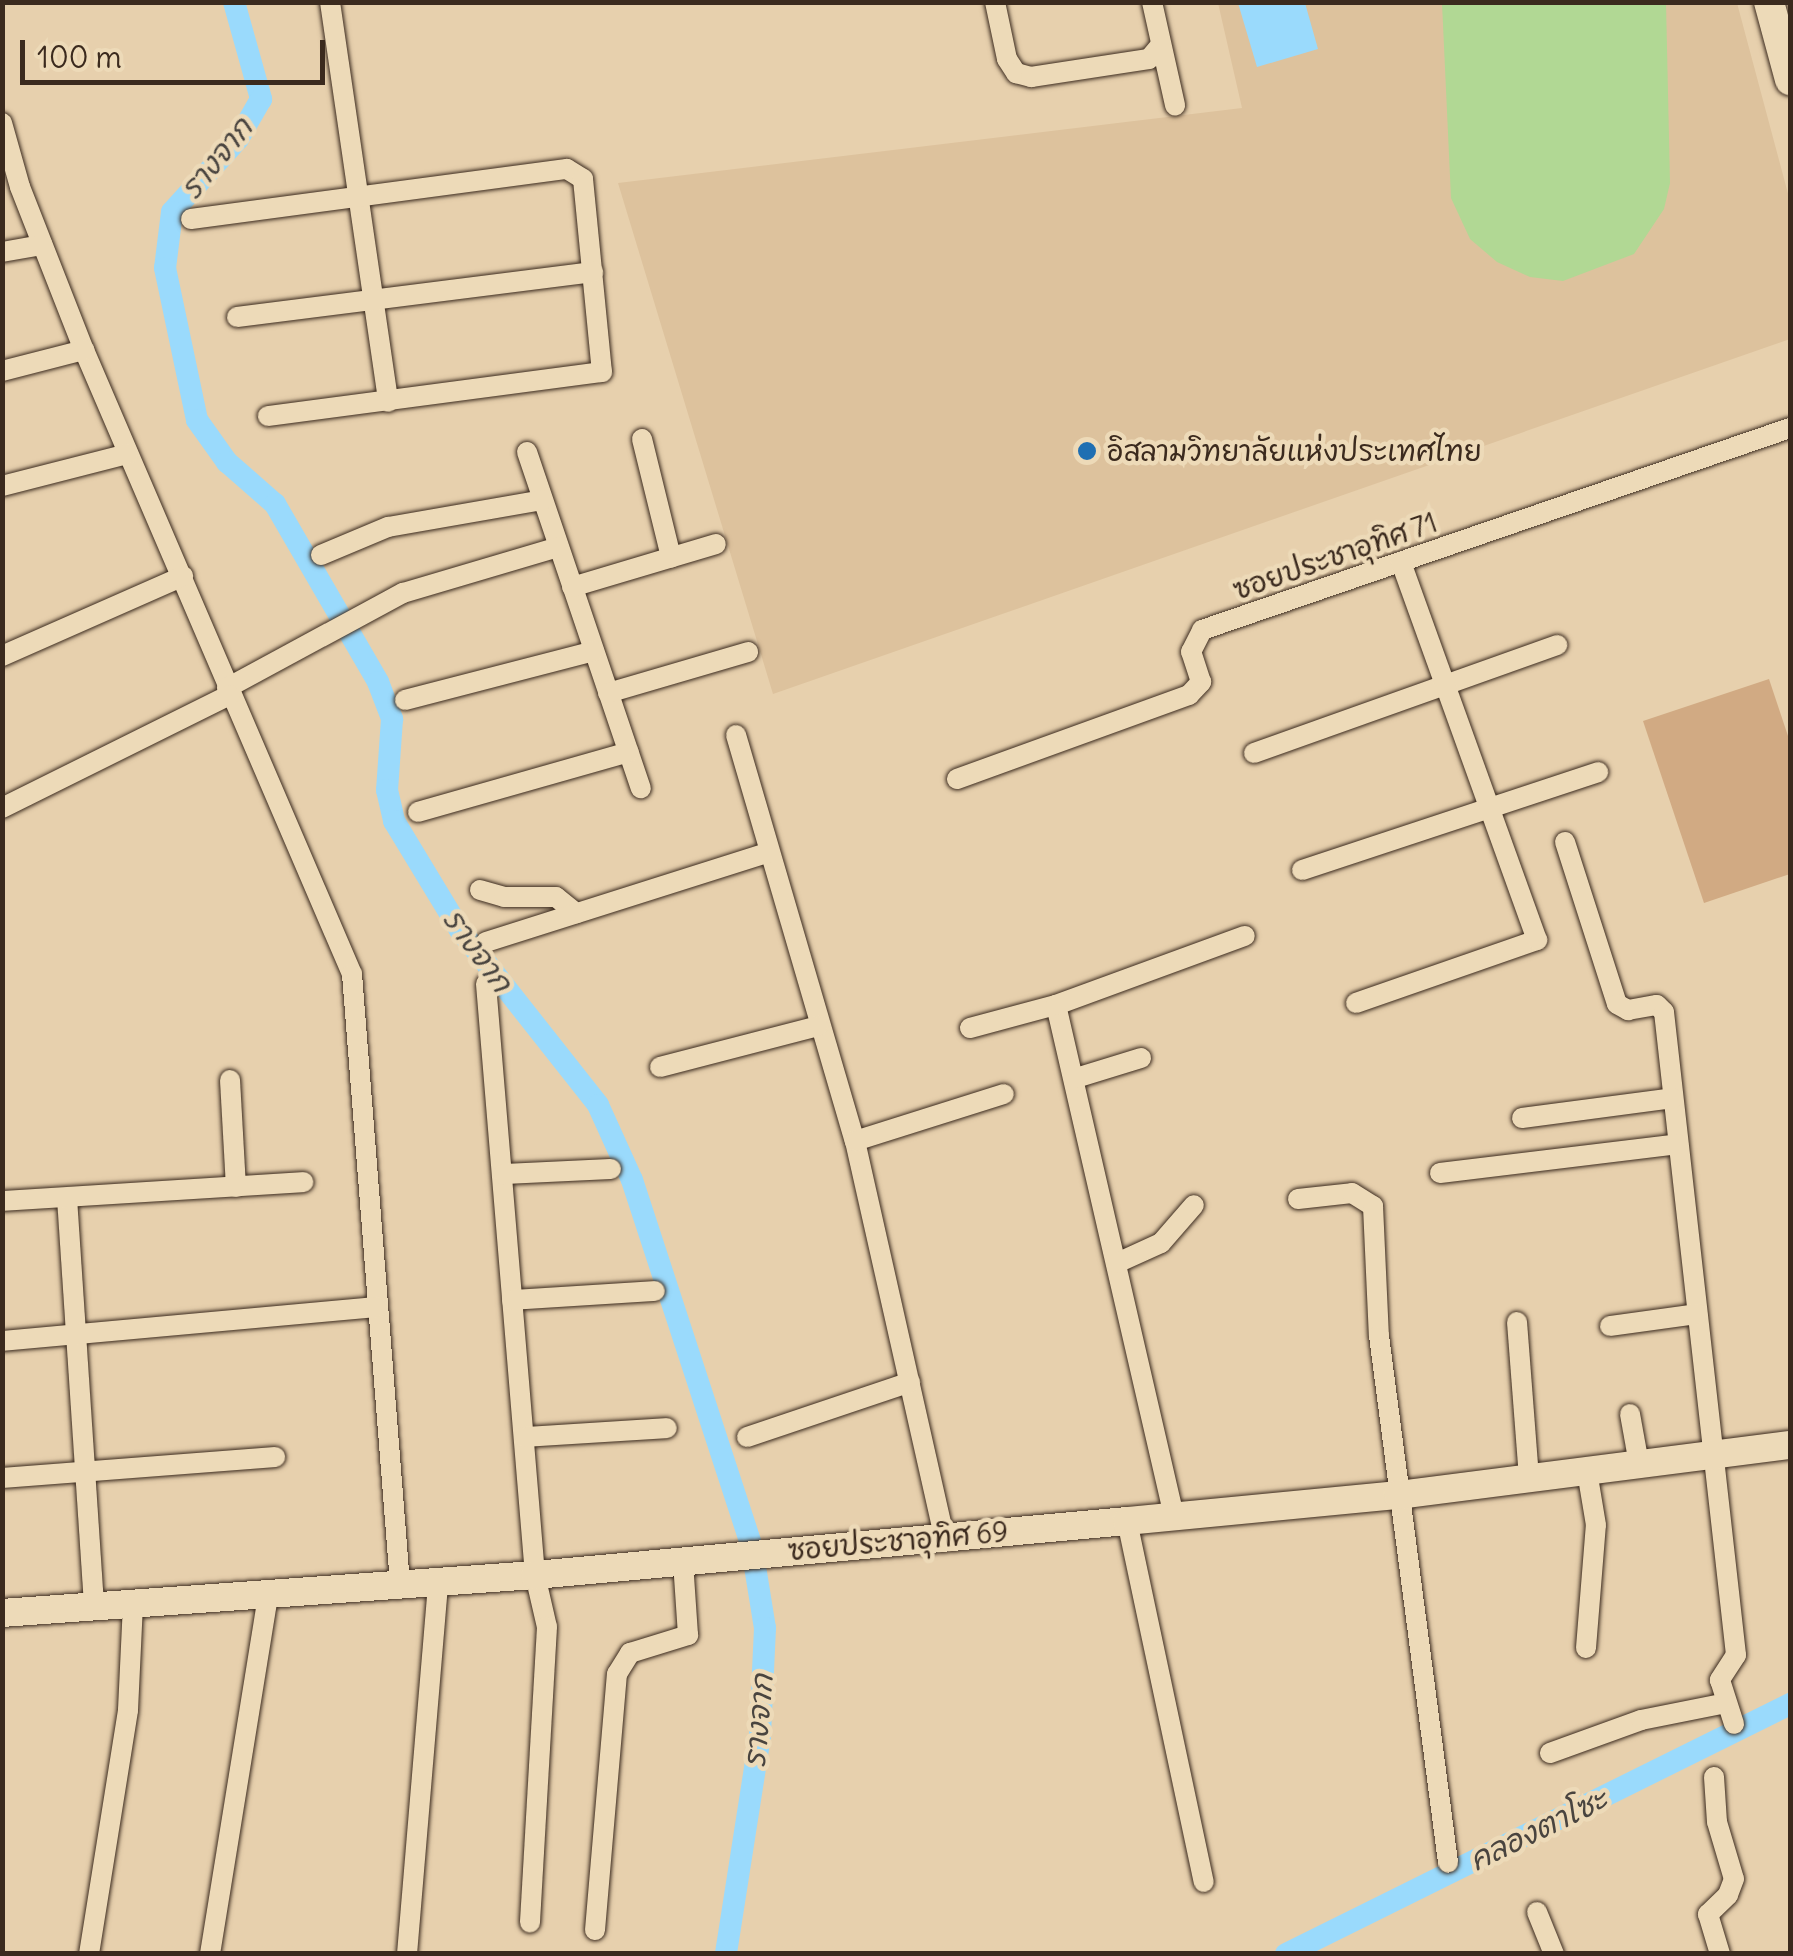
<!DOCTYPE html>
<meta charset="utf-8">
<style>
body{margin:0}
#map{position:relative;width:1793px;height:1956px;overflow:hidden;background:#e7d0ad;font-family:Delius,"Playpen Sans Thai",sans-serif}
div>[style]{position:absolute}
.built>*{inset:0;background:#ddc29d}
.green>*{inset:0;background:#b1d894}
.water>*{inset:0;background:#9adafc}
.canal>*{height:22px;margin:-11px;padding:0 11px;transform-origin:11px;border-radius:11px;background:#9adafc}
.building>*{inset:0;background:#d1aa83}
.roads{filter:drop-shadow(0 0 2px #3b2a1e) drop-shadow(0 0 2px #3b2a1e)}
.minor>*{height:20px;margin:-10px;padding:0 10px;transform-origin:10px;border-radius:10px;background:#eddab8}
.tertiary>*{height:28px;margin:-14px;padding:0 14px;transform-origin:14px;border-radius:14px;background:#eddab8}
.secondary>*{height:30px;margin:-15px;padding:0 15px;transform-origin:15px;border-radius:15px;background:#eddab8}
.dots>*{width:28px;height:28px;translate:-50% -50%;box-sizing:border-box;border:5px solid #eddab8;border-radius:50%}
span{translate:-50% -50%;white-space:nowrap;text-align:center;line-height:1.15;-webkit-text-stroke:9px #eddab8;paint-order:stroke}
.poi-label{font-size:28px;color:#3b2a1e}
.left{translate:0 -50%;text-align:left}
.street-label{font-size:28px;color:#3b2a1e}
.water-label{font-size:30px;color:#49443f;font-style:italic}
.frame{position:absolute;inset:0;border:5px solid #3b2a1e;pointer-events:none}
.scale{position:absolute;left:20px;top:40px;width:305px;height:45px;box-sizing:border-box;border:5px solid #3b2a1e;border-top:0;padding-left:12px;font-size:30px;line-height:35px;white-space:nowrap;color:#3b2a1e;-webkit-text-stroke:8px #eddab8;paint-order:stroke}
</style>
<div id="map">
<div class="built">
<i style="clip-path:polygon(1218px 3px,1737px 3px,1790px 201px,1790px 339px,773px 694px,618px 183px,1242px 108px)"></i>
</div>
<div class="green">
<i style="clip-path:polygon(1442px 3px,1666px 3px,1670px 183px,1664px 209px,1634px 254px,1563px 281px,1530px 277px,1497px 262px,1470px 239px,1451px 198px)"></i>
</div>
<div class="water">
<i style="clip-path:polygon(1238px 3px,1305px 3px,1318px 49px,1257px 67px)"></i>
</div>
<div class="canal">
<i style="left:234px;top:2px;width:101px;rotate:74.4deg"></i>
<i style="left:261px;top:99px;width:46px;rotate:119.9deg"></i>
<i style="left:238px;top:139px;width:98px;rotate:132.1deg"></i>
<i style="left:172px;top:212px;width:56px;rotate:97.1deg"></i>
<i style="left:165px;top:268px;width:155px;rotate:78.1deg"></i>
<i style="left:197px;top:420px;width:52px;rotate:54.5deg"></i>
<i style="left:227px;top:462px;width:64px;rotate:41.2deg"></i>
<i style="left:275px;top:504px;width:206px;rotate:59.9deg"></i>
<i style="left:378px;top:682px;width:40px;rotate:69deg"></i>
<i style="left:392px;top:719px;width:71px;rotate:94deg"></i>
<i style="left:387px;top:790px;width:32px;rotate:77deg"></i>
<i style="left:394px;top:821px;width:127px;rotate:58.8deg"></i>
<i style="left:460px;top:930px;width:223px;rotate:51.7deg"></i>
<i style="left:598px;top:1105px;width:82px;rotate:65.6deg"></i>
<i style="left:632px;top:1180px;width:387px;rotate:71.9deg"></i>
<i style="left:752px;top:1548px;width:81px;rotate:80.8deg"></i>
<i style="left:765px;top:1628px;width:108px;rotate:92.7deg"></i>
<i style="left:760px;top:1736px;width:221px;rotate:98.9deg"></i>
<i style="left:1286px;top:1954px;width:563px;rotate:-26.38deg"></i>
</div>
<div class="building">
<i style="clip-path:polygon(1769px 679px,1790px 742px,1790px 874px,1704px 903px,1643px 721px)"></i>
</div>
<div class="roads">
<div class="minor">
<i style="left:330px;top:2px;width:404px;rotate:81.7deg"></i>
<i style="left:995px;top:2px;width:58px;rotate:78.1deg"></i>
<i style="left:1007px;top:59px;width:17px;rotate:57deg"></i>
<i style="left:1016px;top:73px;width:16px;rotate:15deg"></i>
<i style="left:1031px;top:77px;width:119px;rotate:-8.7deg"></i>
<i style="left:1149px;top:59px;width:17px;rotate:-50deg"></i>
<i style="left:1152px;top:2px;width:106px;rotate:77.4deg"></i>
<i style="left:2px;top:123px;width:66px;rotate:74.3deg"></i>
<i style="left:20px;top:187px;width:175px;rotate:68.6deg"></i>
<i style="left:84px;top:350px;width:679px;rotate:66.76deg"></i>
<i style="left:352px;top:974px;width:612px;rotate:85.5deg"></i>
<i style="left:191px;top:219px;width:379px;rotate:-7.6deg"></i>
<i style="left:567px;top:169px;width:19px;rotate:32deg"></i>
<i style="left:583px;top:179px;width:194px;rotate:84.4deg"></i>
<i style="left:602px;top:372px;width:337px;rotate:172.5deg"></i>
<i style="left:2px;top:252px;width:41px;rotate:-9.9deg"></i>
<i style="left:237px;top:317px;width:359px;rotate:-7.2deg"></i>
<i style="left:2px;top:371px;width:85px;rotate:-14.4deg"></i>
<i style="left:642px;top:439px;width:122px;rotate:76.2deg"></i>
<i style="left:527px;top:452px;width:355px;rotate:71.3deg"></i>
<i style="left:2px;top:486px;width:130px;rotate:-14.3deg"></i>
<i style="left:321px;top:555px;width:73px;rotate:-22.7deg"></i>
<i style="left:388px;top:527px;width:157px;rotate:-9.9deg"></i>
<i style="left:572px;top:587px;width:150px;rotate:-16.6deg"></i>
<i style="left:2px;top:656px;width:198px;rotate:-23.8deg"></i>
<i style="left:227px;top:688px;width:200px;rotate:-28.4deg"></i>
<i style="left:403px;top:593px;width:162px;rotate:-16.5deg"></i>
<i style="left:608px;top:693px;width:146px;rotate:-16.3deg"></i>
<i style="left:405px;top:700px;width:195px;rotate:-14.5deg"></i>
<i style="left:736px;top:735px;width:423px;rotate:73.7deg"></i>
<i style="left:855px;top:1141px;width:405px;rotate:77.3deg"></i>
<i style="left:1254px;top:753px;width:322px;rotate:-19.6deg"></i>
<i style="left:957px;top:779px;width:247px;rotate:-19.9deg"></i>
<i style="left:1189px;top:695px;width:18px;rotate:-47deg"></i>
<i style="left:1201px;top:682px;width:32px;rotate:-108deg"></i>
<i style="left:1191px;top:652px;width:25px;rotate:-63deg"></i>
<i style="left:1202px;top:630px;width:622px;rotate:-18.96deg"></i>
<i style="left:2px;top:808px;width:254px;rotate:-26.4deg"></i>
<i style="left:418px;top:812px;width:219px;rotate:-15.9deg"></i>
<i style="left:1565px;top:842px;width:170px;rotate:72.2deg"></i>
<i style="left:1617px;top:1004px;width:13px;rotate:29deg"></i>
<i style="left:1628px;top:1010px;width:29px;rotate:-10deg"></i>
<i style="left:1657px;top:1005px;width:10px;rotate:45deg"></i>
<i style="left:1664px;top:1012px;width:647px;rotate:83.61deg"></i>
<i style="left:1736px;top:1655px;width:30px;rotate:123deg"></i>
<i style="left:1720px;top:1680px;width:46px;rotate:72.3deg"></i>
<i style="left:1302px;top:870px;width:312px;rotate:-18.3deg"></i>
<i style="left:480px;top:890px;width:25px;rotate:16deg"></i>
<i style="left:504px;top:897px;width:52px"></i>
<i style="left:556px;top:897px;width:26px;rotate:39deg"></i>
<i style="left:486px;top:942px;width:297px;rotate:-17.6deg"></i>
<i style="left:486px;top:984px;width:593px;rotate:85.26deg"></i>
<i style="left:535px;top:1575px;width:53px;rotate:77deg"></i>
<i style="left:547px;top:1627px;width:296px;rotate:93.3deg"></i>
<i style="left:1356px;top:1003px;width:192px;rotate:-19.2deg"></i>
<i style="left:1537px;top:940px;width:402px;rotate:-109.8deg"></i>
<i style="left:1056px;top:1005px;width:524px;rotate:77deg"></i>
<i style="left:970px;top:1028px;width:89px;rotate:-15deg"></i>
<i style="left:1056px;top:1005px;width:201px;rotate:-20.1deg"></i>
<i style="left:660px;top:1067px;width:163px;rotate:-14.5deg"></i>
<i style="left:1076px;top:1078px;width:68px;rotate:-17.1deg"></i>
<i style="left:230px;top:1080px;width:107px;rotate:86.8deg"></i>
<i style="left:1522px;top:1118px;width:152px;rotate:-7.5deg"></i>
<i style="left:855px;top:1141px;width:156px;rotate:-17.5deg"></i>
<i style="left:1440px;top:1173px;width:240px;rotate:-6.9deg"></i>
<i style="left:504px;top:1174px;width:107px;rotate:-2.7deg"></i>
<i style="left:67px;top:1198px;width:409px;rotate:86.2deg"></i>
<i style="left:1298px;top:1199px;width:54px;rotate:-6.3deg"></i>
<i style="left:1352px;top:1193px;width:25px;rotate:32deg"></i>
<i style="left:1373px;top:1206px;width:130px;rotate:87.4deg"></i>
<i style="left:1379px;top:1336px;width:531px;rotate:82.53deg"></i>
<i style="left:2px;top:1201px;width:302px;rotate:-3.6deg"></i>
<i style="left:1117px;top:1263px;width:48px;rotate:-24.4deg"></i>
<i style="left:1161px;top:1243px;width:50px;rotate:-49deg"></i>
<i style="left:512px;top:1300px;width:143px;rotate:-3.6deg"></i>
<i style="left:1517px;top:1322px;width:157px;rotate:85.6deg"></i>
<i style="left:1610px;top:1326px;width:88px;rotate:-7.9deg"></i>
<i style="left:2px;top:1341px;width:377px;rotate:-5.2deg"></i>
<i style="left:1630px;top:1414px;width:51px;rotate:79.8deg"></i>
<i style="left:525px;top:1437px;width:142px;rotate:-3.6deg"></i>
<i style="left:747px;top:1437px;width:172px;rotate:-18.6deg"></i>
<i style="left:2px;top:1478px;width:274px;rotate:-4.4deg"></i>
<i style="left:1127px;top:1521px;width:369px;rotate:78deg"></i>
<i style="left:1586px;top:1648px;width:123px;rotate:-85.4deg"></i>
<i style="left:1596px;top:1525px;width:55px;rotate:-99.5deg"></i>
<i style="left:1550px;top:1753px;width:97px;rotate:-19.9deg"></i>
<i style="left:1641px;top:1720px;width:87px;rotate:-11.3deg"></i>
<i style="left:1714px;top:1777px;width:45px;rotate:86.2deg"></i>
<i style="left:1717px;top:1822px;width:59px;rotate:73.4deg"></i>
<i style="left:1734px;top:1879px;width:17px;rotate:111deg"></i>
<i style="left:1728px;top:1895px;width:28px;rotate:136deg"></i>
<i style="left:1708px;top:1914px;width:42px;rotate:73.3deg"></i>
<i style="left:1537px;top:1912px;width:45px;rotate:68deg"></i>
<i style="left:595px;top:1930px;width:257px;rotate:-85.1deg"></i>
<i style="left:617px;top:1674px;width:25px;rotate:-58deg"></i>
<i style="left:630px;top:1653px;width:61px;rotate:-17.2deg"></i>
<i style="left:688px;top:1635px;width:74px;rotate:-93.9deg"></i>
<i style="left:89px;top:1954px;width:247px;rotate:-80.9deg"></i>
<i style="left:128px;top:1710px;width:107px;rotate:-87.3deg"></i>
<i style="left:210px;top:1954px;width:365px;rotate:-80.8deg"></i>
<i style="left:407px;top:1954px;width:374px;rotate:-85.2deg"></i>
</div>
<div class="tertiary">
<i style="left:2px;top:1613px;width:534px;rotate:-4.08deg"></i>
<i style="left:535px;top:1575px;width:594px;rotate:-5.21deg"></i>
<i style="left:1127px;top:1521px;width:272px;rotate:-5.5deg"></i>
<i style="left:1398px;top:1495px;width:395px;rotate:-7.3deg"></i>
</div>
<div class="secondary">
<i style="left:1769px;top:2px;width:81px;rotate:74.9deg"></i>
</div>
</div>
<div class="dots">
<i style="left:1087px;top:451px;background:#1f6fb2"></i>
</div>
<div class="poi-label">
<span class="left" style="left:1107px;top:451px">อิสลามวิทยาลัยแห่งประเทศไทย</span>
</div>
<div class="street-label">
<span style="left:1335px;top:556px;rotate:-19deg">ซอยประชาอุทิศ 71</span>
<span style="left:898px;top:1541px;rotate:-5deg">ซอยประชาอุทิศ 69</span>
</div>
<div class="water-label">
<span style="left:216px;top:158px;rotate:-51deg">รางจาก</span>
<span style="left:478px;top:950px;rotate:54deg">รางจาก</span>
<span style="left:758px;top:1721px;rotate:-85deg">รางจาก</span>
<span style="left:1538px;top:1829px;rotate:-26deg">คลองตาโซะ</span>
</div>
<div class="frame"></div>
<div class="scale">100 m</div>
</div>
